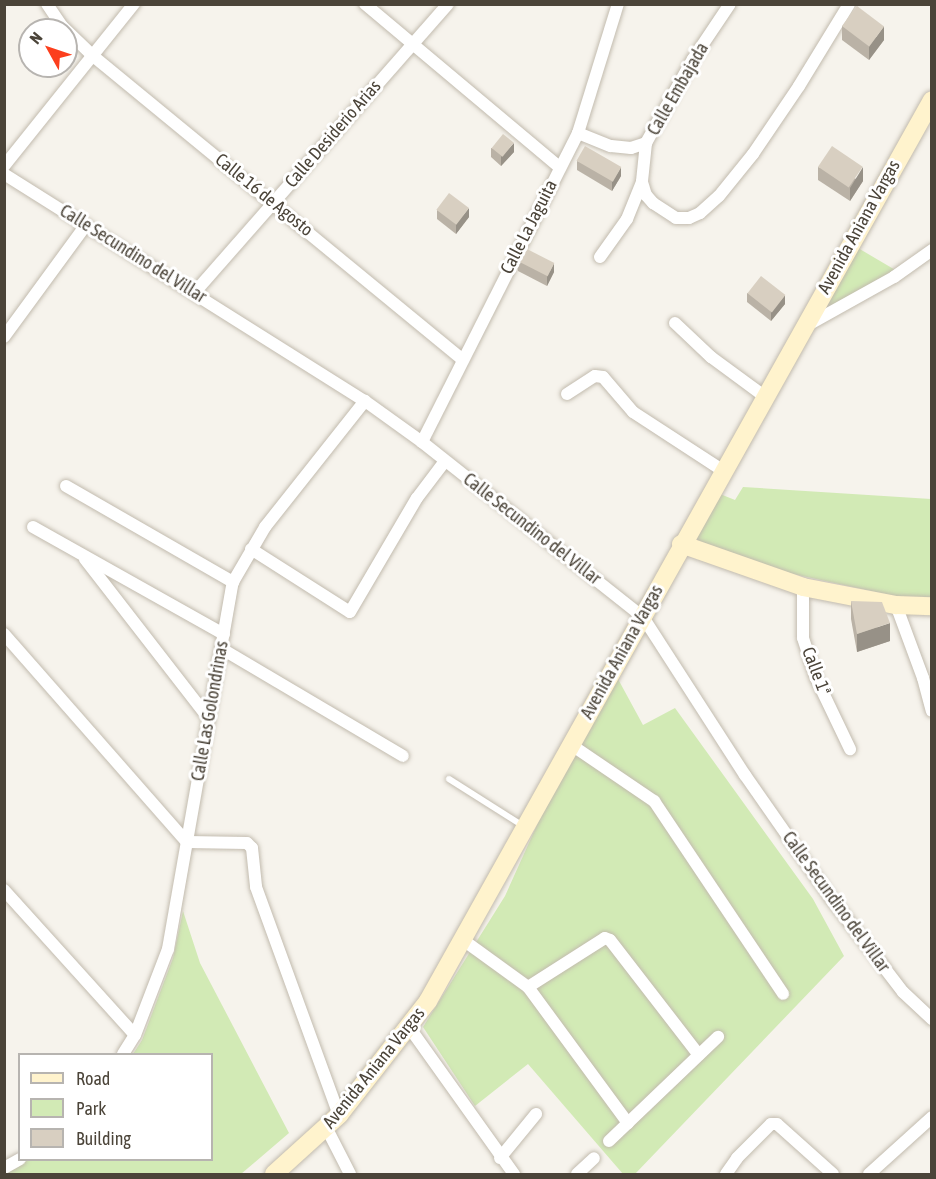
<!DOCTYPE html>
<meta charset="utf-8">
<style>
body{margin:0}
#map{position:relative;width:936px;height:1179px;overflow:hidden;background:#f6f3ec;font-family:"Asap Condensed",sans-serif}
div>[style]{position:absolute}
.green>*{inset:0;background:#d2eab5}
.roads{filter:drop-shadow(0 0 2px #c2bbae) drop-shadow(0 0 2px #c2bbae)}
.lane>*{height:6px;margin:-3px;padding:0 3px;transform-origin:3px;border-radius:3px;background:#fff}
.street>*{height:12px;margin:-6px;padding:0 6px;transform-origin:6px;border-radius:6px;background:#fff}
.secondary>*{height:18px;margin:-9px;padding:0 9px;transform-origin:9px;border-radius:9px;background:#fff3cd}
.wall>*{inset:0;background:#bab2a6}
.shaded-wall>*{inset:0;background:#979187}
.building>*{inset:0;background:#d8cfc1;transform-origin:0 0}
span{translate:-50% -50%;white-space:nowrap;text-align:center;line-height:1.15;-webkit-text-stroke:6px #fff;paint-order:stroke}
.street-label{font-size:18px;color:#4b4439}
.frame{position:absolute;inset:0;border:6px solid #4b4439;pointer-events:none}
.legend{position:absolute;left:18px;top:1053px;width:195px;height:108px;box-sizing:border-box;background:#fff;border:2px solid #b7b4b0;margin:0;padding:8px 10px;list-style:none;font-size:18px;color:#4b4439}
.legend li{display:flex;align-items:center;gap:12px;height:30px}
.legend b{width:30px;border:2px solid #b7b4b0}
.north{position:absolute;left:18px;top:18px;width:60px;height:60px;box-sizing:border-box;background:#fff;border:2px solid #b7b4b0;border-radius:50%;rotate:310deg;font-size:16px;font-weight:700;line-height:24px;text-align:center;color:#4b4439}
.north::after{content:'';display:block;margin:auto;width:21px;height:27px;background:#fc3f1d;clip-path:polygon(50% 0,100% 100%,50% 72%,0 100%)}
</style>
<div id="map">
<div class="green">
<i style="clip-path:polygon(858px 248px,897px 271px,807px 324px)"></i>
<i style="clip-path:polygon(743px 487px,931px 499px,931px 598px,899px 597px,770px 569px,691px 543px,720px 494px,735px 500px)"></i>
<i style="clip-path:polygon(618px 679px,643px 725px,675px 708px,813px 899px,844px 956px,635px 1174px,623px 1174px,528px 1064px,475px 1106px,423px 1027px,505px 896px,565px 763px)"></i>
<i style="clip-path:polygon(183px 911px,200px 963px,289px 1133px,241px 1174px,5px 1174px,4px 1171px,26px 1160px,212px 1160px,212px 1054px,133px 1054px,142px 1040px,173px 958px)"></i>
</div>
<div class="roads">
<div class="lane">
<i style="left:449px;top:779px;width:90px;rotate:32.3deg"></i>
</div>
<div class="street">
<i style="left:47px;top:4px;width:27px;rotate:56deg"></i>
<i style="left:62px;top:26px;width:43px;rotate:44.1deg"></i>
<i style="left:93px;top:56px;width:477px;rotate:39.4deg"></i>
<i style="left:365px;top:4px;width:253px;rotate:40deg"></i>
<i style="left:578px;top:133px;width:35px;rotate:22deg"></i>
<i style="left:611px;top:146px;width:20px;rotate:6deg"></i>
<i style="left:631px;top:148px;width:16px;rotate:-18deg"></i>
<i style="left:646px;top:143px;width:96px;rotate:-60.8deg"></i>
<i style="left:693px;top:59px;width:66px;rotate:-56.1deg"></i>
<i style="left:646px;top:143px;width:39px;rotate:96deg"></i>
<i style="left:642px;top:182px;width:14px;rotate:73deg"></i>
<i style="left:646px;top:195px;width:11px;rotate:49deg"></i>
<i style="left:653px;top:203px;width:27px;rotate:33deg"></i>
<i style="left:676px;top:218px;width:13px"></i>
<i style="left:689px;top:218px;width:12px;rotate:-24deg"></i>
<i style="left:700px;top:213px;width:25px;rotate:-42deg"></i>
<i style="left:719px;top:196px;width:54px;rotate:-51deg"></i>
<i style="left:753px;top:154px;width:82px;rotate:-55.9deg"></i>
<i style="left:799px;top:86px;width:96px;rotate:-58.6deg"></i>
<i style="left:4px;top:166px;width:208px;rotate:-51.3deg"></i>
<i style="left:4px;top:174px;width:426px;rotate:32.2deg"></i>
<i style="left:365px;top:401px;width:70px;rotate:35.7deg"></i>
<i style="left:422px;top:442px;width:282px;rotate:38.4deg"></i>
<i style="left:643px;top:617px;width:188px;rotate:57.2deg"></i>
<i style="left:745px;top:775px;width:149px;rotate:55.1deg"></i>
<i style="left:830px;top:897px;width:120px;rotate:52.5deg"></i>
<i style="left:903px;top:992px;width:40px;rotate:43deg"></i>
<i style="left:600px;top:257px;width:47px;rotate:-54.6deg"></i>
<i style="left:627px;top:219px;width:40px;rotate:-68deg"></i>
<i style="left:195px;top:292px;width:383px;rotate:-48.7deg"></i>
<i style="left:675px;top:323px;width:50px;rotate:43.4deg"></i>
<i style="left:711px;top:357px;width:66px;rotate:36.3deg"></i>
<i style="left:806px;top:326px;width:101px;rotate:-29.1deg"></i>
<i style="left:894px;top:277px;width:47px;rotate:-35.4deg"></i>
<i style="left:4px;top:337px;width:139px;rotate:-53.8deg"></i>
<i style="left:567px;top:394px;width:33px;rotate:-33deg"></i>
<i style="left:595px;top:376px;width:8px;rotate:7deg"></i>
<i style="left:603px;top:377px;width:46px;rotate:49.4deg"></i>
<i style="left:633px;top:412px;width:106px;rotate:33.1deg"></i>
<i style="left:422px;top:442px;width:346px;rotate:-63.2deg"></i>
<i style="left:578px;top:133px;width:135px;rotate:-72.8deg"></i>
<i style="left:66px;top:486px;width:193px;rotate:29.9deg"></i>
<i style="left:33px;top:527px;width:219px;rotate:29.3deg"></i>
<i style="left:251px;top:549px;width:117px;rotate:32.5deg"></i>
<i style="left:350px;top:612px;width:132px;rotate:-59.6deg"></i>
<i style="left:417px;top:498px;width:46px;rotate:-52.9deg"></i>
<i style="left:85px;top:559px;width:202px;rotate:52.2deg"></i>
<i style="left:803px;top:587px;width:51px;rotate:90deg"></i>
<i style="left:803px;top:638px;width:42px;rotate:72deg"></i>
<i style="left:816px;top:678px;width:79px;rotate:64.4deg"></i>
<i style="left:896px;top:605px;width:78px;rotate:69.7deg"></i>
<i style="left:923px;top:678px;width:34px;rotate:75deg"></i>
<i style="left:4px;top:634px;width:277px;rotate:48.7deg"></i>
<i style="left:187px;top:842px;width:60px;rotate:1deg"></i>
<i style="left:247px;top:843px;width:7px;rotate:45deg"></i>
<i style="left:252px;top:848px;width:39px;rotate:84deg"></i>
<i style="left:256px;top:887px;width:243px;rotate:70deg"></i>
<i style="left:222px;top:649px;width:210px;rotate:30.6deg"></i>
<i style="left:570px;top:744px;width:102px;rotate:34.2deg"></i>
<i style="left:654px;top:801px;width:232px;rotate:56.2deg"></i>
<i style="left:4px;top:890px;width:195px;rotate:47.9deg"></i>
<i style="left:463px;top:940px;width:80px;rotate:35.9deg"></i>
<i style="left:528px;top:987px;width:169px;rotate:53.7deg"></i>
<i style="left:528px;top:987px;width:91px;rotate:-32.5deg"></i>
<i style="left:605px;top:938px;width:5px;rotate:22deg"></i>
<i style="left:610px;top:940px;width:145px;rotate:52.3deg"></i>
<i style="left:409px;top:1027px;width:181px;rotate:54.5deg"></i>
<i style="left:123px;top:1054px;width:22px;rotate:-58deg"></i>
<i style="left:135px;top:1035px;width:92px;rotate:-69deg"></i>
<i style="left:168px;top:949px;width:373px;rotate:-80deg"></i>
<i style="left:233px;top:582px;width:64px;rotate:-59.8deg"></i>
<i style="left:265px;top:527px;width:161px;rotate:-51.6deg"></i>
<i style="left:326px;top:1127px;width:53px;rotate:62.9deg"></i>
<i style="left:609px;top:1141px;width:151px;rotate:-43.7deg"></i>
<i style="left:500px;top:1158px;width:57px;rotate:-50.7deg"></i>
<i style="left:4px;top:1168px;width:18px;rotate:-29deg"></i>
<i style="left:577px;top:1174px;width:23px;rotate:-43deg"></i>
<i style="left:726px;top:1174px;width:19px;rotate:-55deg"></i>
<i style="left:737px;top:1158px;width:48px;rotate:-45deg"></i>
<i style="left:771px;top:1124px;width:6px"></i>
<i style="left:777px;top:1124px;width:75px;rotate:41.8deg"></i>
<i style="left:869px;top:1174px;width:85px;rotate:-42.1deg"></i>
</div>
<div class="secondary">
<i style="left:681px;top:544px;width:129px;rotate:19.4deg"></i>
<i style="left:803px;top:587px;width:95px;rotate:11deg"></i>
<i style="left:896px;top:605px;width:36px;rotate:2deg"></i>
<i style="left:274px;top:1174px;width:88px;rotate:-42.2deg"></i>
<i style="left:339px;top:1115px;width:145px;rotate:-52deg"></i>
<i style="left:428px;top:1001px;width:1032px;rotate:-60.78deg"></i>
</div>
</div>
<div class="wall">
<i style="clip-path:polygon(842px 26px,884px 40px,869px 60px,842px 40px)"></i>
<i style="clip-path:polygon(491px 148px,514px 152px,501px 166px,491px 157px)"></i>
<i style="clip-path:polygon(577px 161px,621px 176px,612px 191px,577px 170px)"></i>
<i style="clip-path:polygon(818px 167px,863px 181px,850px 201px,818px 180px)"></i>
<i style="clip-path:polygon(437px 210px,469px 217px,456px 234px,437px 219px)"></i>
<i style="clip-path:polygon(518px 261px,554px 272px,547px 286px,518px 271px)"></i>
<i style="clip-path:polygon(747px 293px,785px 304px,771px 321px,747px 302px)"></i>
<i style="clip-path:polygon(851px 601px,890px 641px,857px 652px,851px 619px)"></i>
</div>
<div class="shaded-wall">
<i style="clip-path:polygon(884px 26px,884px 40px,869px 60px,869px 47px)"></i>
<i style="clip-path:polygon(514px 143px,514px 152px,501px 166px,501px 157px)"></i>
<i style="clip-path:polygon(621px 167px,621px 176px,612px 191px,612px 182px)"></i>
<i style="clip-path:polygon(863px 167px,863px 181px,850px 201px,850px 188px)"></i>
<i style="clip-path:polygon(469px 208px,469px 217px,456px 234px,456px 224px)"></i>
<i style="clip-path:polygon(554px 263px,554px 272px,547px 286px,547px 277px)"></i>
<i style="clip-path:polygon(785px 295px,785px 304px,771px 321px,771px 312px)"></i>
<i style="clip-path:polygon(890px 623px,890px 641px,857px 652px,857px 634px)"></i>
</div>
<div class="building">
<i style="left:857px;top:6px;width:34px;height:25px;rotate:37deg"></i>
<i style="left:503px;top:134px;width:14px;height:18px;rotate:39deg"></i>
<i style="left:585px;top:146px;width:42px;height:17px;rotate:30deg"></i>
<i style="left:832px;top:146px;width:37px;height:25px;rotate:34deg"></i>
<i style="left:449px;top:193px;width:25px;height:21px;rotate:37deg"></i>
<i style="left:525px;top:248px;width:33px;height:15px;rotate:27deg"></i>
<i style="left:761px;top:276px;width:31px;height:22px;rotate:38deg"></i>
<i style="clip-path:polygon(851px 601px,882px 602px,890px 623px,857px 634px)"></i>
</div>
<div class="street-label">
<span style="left:678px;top:89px;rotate:-60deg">Calle Embajada</span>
<span style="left:333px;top:134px;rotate:-49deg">Calle Desiderio Arias</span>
<span style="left:264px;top:195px;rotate:39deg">Calle 16 de Agosto</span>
<span style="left:529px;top:227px;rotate:-63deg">Calle La Jaguita</span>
<span style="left:859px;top:227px;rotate:-61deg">Avenida Aniana Vargas</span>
<span style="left:133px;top:254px;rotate:32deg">Calle Secundino del Villar</span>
<span style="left:532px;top:529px;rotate:38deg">Calle Secundino del Villar</span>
<span style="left:622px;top:652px;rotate:-61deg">Avenida Aniana Vargas</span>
<span style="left:816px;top:671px;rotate:69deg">Calle 1ª</span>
<span style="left:210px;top:711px;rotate:-80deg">Calle Las Golondrinas</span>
<span style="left:836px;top:902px;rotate:54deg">Calle Secundino del Villar</span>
<span style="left:374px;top:1068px;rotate:-51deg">Avenida Aniana Vargas</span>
</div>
<div class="frame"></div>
<ul class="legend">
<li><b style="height:8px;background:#fff3cd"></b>Road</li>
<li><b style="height:16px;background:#d2eab5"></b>Park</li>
<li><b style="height:16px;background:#d8cfc1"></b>Building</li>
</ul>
<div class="north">N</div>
</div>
